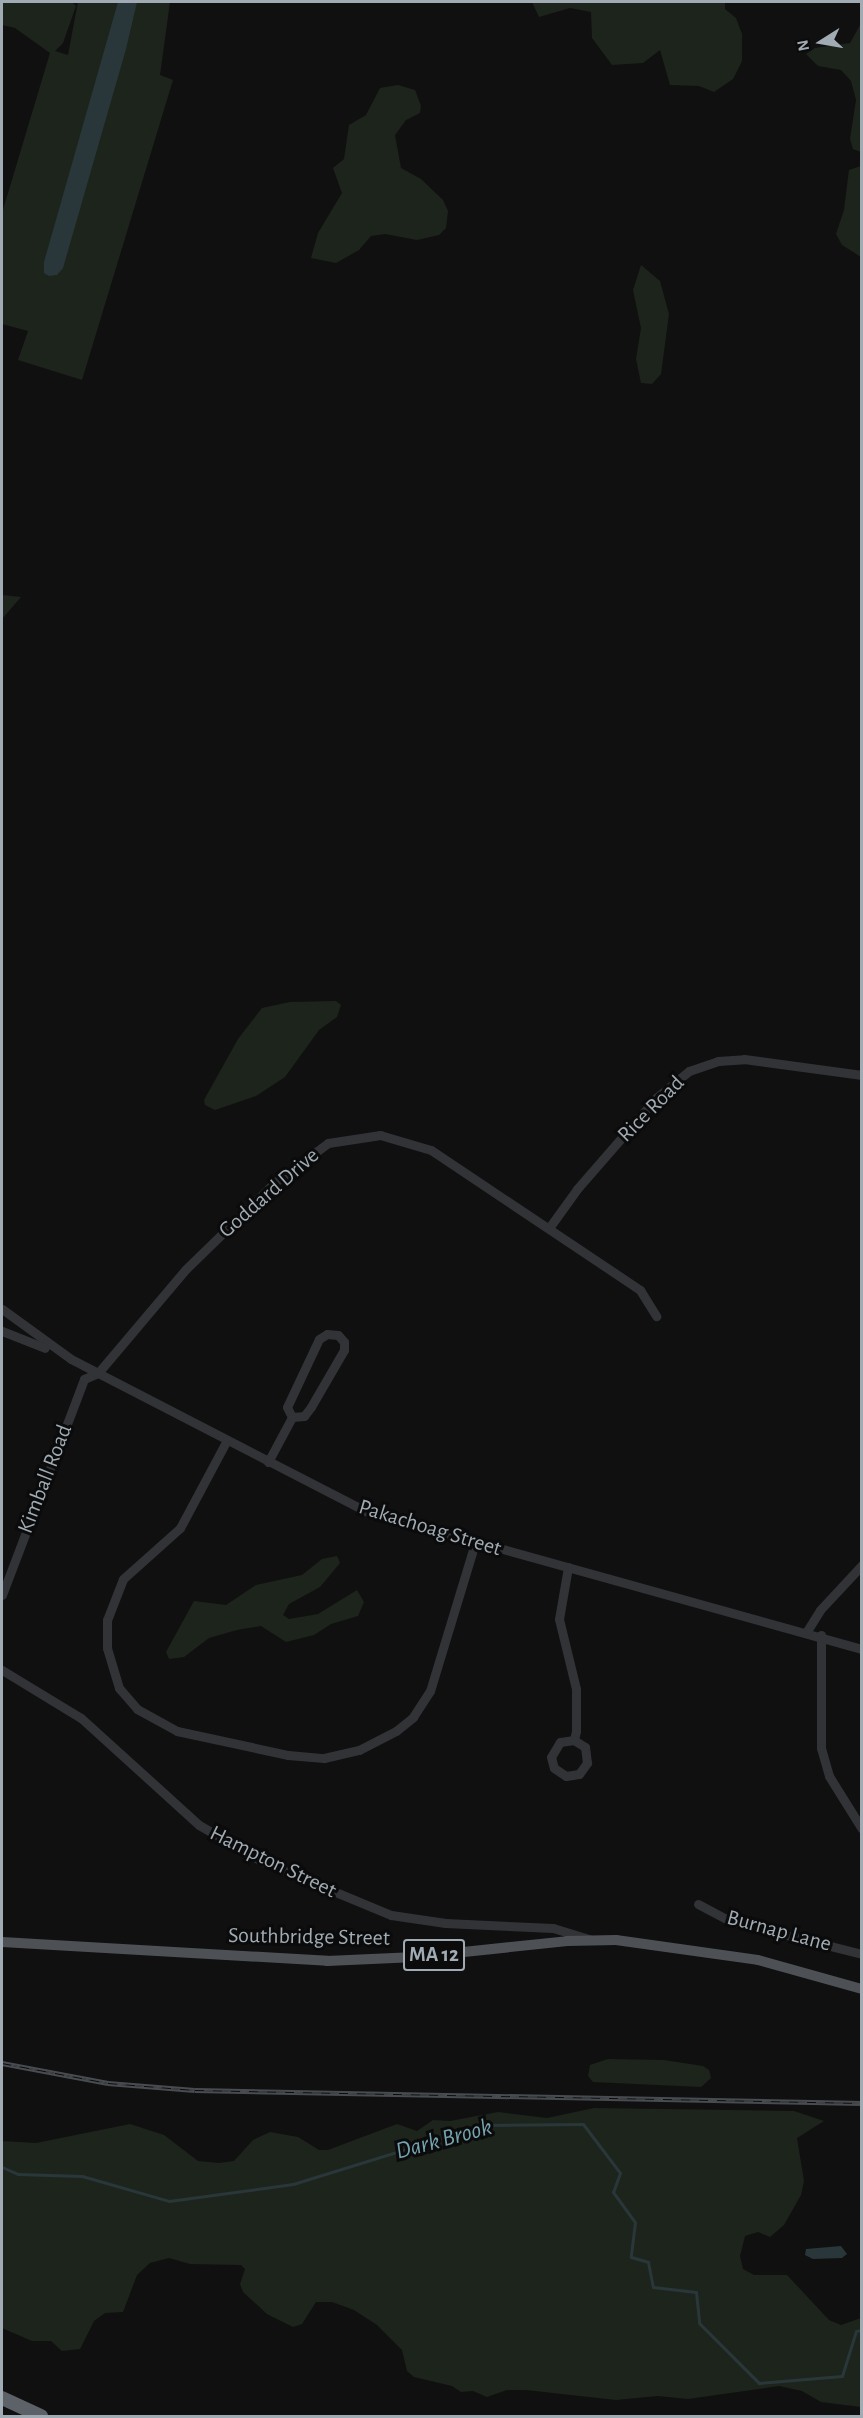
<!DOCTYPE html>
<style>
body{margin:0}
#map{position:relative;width:863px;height:2418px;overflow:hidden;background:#101011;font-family:"Alegreya Sans",sans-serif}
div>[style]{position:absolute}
.green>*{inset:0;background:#1d241c}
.water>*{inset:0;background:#29373a}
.stream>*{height:3px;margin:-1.5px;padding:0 1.5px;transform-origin:1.5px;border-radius:1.5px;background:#29373a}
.minor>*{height:9px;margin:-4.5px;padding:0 4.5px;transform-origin:4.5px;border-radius:4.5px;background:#313336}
.major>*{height:10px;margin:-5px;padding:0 5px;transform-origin:5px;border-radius:5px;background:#4d5156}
.highway>*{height:14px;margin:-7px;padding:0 7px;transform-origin:7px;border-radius:7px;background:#5d6268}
.rail>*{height:5px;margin-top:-2.5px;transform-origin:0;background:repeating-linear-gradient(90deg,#0b0b0c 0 9px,#484c50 0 18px);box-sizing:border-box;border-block:2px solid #484c50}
span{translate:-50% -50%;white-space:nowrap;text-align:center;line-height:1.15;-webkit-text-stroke:6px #0b0b0c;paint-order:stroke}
.shield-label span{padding:2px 4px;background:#0b0b0c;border:2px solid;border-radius:4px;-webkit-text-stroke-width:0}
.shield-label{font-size:21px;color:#a0abb3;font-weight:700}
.street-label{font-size:22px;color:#a0abb3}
.water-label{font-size:24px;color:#75a3b0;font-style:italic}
.frame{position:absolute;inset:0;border:3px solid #a0abb3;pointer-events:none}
.north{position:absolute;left:791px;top:12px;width:60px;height:60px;-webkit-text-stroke:4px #0b0b0c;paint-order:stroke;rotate:259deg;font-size:16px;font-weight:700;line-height:24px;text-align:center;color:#a0abb3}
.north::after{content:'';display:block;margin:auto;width:21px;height:27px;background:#a0abb3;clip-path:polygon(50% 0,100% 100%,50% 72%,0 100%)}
</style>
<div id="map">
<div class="green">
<i style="clip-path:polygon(2px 2px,72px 2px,76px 6px,63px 43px,55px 51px,68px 55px,78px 2px,170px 2px,160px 75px,173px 80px,82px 380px,18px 360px,28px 331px,2px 324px,2px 213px,50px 53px,15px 28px,2px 25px)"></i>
<i style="clip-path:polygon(532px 2px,725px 2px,725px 9px,736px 18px,742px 34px,742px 61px,733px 79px,714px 92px,699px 86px,670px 85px,660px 50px,643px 63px,612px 65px,592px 38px,591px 12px,570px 8px,539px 17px)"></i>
<i style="clip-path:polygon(861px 3px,861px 152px,853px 149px,850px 139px,856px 100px,851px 81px,841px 70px,818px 66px,806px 54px,815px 48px,850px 43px,860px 25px)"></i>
<i style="clip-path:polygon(398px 85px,415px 90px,421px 106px,420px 113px,406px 120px,395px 135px,401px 168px,421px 179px,443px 200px,448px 211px,446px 228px,439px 235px,417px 240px,385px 234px,371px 236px,359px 250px,336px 263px,311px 258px,318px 233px,342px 193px,333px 168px,344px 159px,349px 125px,366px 115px,380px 88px)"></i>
<i style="clip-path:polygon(861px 166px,861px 257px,842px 245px,836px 234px,844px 210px,849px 170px)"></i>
<i style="clip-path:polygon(641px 265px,660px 281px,669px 314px,661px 374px,652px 384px,641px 383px,636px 359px,641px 328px,633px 290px)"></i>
<i style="clip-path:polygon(2px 595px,21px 597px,2px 619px)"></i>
<i style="clip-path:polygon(336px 1001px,341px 1005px,337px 1017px,319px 1030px,285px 1077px,256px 1096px,215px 1110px,205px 1105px,204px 1100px,238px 1039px,262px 1008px,290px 1002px)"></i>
<i style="clip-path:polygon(337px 1556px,340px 1563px,320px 1587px,289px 1604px,283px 1615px,289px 1619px,318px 1614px,357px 1590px,364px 1602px,358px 1616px,331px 1624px,314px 1635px,286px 1642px,261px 1626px,237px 1630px,209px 1638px,184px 1657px,169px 1659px,166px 1652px,194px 1601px,226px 1605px,256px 1585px,302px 1575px,322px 1559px)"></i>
<i style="clip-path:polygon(608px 2059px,664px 2060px,703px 2066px,709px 2070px,711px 2078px,701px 2087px,593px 2082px,588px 2076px,590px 2065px)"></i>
<i style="clip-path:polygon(594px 2108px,794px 2111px,824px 2121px,797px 2138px,804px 2181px,801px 2195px,784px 2225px,770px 2237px,758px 2232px,745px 2236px,740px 2256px,743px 2269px,754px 2275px,787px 2275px,829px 2320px,841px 2325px,861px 2318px,861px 2407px,821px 2402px,802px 2391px,779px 2386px,688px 2399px,658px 2396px,616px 2400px,526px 2390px,507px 2390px,487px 2397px,473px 2391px,461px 2392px,452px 2386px,414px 2377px,407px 2371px,402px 2350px,377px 2325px,354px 2310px,332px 2302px,316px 2302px,302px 2324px,293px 2327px,267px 2314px,243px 2292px,240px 2284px,245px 2269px,241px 2265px,190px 2264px,169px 2258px,150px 2263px,137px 2275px,123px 2312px,105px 2313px,94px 2321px,80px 2349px,62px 2351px,51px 2341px,32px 2341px,2px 2328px,2px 2141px,36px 2143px,130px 2124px,164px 2135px,198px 2161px,219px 2163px,234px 2161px,253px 2140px,270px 2132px,298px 2137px,319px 2150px,328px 2150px,397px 2124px,417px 2131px,433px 2120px,450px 2121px,498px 2112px,547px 2118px)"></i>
</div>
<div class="water">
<i style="clip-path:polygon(118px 2px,137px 2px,126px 49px,63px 268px,57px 275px,49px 276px,44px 273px,44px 262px)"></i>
<i style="clip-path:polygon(841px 2246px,847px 2254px,842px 2258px,813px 2259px,805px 2255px,806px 2249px)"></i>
</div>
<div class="stream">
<i style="left:2px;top:2167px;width:17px;rotate:24deg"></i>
<i style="left:18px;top:2174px;width:64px;rotate:1.8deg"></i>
<i style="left:82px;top:2176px;width:91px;rotate:16deg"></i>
<i style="left:169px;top:2201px;width:125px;rotate:-7.8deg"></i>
<i style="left:293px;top:2184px;width:200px;rotate:-17.2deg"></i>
<i style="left:484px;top:2125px;width:99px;rotate:-0.6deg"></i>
<i style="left:583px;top:2124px;width:61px;rotate:52.9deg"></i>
<i style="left:620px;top:2173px;width:20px;rotate:110deg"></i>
<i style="left:613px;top:2192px;width:37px;rotate:54deg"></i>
<i style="left:635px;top:2222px;width:35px;rotate:97deg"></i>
<i style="left:631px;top:2257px;width:18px;rotate:16deg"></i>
<i style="left:648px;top:2262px;width:25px;rotate:79deg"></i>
<i style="left:653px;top:2287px;width:43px;rotate:6.6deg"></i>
<i style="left:696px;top:2292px;width:31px;rotate:84deg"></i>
<i style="left:699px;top:2323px;width:85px;rotate:45deg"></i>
<i style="left:759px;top:2383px;width:83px;rotate:-4.8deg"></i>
<i style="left:842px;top:2376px;width:47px;rotate:-72.7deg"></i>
<i style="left:856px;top:2331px;width:6px;rotate:-9deg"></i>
</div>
<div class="minor">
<i style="left:549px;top:1228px;width:48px;rotate:-54.3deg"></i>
<i style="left:577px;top:1189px;width:121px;rotate:-49deg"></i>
<i style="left:656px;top:1098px;width:43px;rotate:-39.3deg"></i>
<i style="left:689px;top:1071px;width:31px;rotate:-19deg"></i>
<i style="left:718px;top:1061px;width:26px;rotate:-4deg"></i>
<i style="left:744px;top:1059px;width:119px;rotate:7.7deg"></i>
<i style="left:2px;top:1309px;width:85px;rotate:35.9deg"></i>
<i style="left:71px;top:1359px;width:332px;rotate:27.3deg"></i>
<i style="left:366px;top:1511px;width:515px;rotate:15.55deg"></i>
<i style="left:2px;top:1331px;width:46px;rotate:21.6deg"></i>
<i style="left:227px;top:1440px;width:100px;rotate:118.1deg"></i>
<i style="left:180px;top:1528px;width:76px;rotate:138.2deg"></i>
<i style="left:123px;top:1579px;width:44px;rotate:111.3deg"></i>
<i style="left:107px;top:1620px;width:28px;rotate:90deg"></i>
<i style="left:107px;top:1648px;width:42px;rotate:73.3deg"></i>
<i style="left:119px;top:1688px;width:28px;rotate:49deg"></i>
<i style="left:137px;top:1709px;width:46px;rotate:28.8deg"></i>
<i style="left:177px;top:1731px;width:114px;rotate:12.2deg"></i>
<i style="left:288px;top:1755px;width:36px;rotate:5deg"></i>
<i style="left:324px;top:1758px;width:36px;rotate:-13deg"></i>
<i style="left:359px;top:1750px;width:42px;rotate:-27.2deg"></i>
<i style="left:396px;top:1731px;width:22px;rotate:-39deg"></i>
<i style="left:413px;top:1717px;width:31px;rotate:-57deg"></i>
<i style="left:430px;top:1691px;width:155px;rotate:-73.1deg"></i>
<i style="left:268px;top:1462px;width:51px;rotate:-61.9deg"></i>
<i style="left:292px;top:1417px;width:11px;rotate:-117deg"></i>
<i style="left:287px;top:1407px;width:75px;rotate:-64.8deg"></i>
<i style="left:319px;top:1339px;width:9px;rotate:-32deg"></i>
<i style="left:327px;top:1334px;width:11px;rotate:5deg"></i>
<i style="left:338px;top:1335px;width:9px;rotate:49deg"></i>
<i style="left:344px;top:1342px;width:8px;rotate:90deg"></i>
<i style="left:344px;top:1350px;width:66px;rotate:120.1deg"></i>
<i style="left:311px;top:1407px;width:11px;rotate:128deg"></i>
<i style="left:304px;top:1416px;width:12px;rotate:175deg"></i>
<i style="left:568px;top:1567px;width:53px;rotate:99.8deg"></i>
<i style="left:559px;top:1619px;width:72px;rotate:76.3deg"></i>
<i style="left:576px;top:1689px;width:42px;rotate:90deg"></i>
<i style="left:576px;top:1731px;width:9px;rotate:103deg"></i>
<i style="left:574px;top:1740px;width:14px;rotate:172deg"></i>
<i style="left:560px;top:1742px;width:17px;rotate:121deg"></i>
<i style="left:551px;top:1757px;width:11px;rotate:75deg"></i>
<i style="left:554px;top:1768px;width:14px;rotate:34deg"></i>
<i style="left:566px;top:1776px;width:13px;rotate:-9deg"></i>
<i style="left:579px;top:1774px;width:14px;rotate:-54deg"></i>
<i style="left:587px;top:1763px;width:16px;rotate:-97deg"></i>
<i style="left:585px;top:1747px;width:13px;rotate:-148deg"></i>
<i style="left:2px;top:1595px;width:231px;rotate:-69.2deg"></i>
<i style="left:84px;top:1379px;width:15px;rotate:-23deg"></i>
<i style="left:98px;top:1373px;width:136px;rotate:-49.8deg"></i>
<i style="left:186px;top:1269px;width:123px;rotate:-44.3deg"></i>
<i style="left:274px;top:1183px;width:67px;rotate:-36.5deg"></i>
<i style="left:328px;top:1143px;width:53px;rotate:-8.7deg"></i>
<i style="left:380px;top:1135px;width:53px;rotate:16.4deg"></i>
<i style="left:431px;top:1150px;width:252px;rotate:33.8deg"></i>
<i style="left:640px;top:1290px;width:31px;rotate:58deg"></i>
<i style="left:807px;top:1631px;width:25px;rotate:-58deg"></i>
<i style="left:820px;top:1610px;width:62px;rotate:-47deg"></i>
<i style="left:821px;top:1635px;width:113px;rotate:90deg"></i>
<i style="left:821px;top:1748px;width:29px;rotate:74deg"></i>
<i style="left:829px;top:1776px;width:62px;rotate:58.1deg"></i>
<i style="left:2px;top:1670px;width:92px;rotate:31.3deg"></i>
<i style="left:81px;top:1718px;width:159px;rotate:42.2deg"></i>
<i style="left:199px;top:1825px;width:72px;rotate:30.1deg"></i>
<i style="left:261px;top:1861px;width:141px;rotate:22.6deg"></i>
<i style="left:391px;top:1915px;width:55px;rotate:8.4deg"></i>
<i style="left:445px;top:1923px;width:108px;rotate:2.7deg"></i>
<i style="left:553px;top:1928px;width:41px;rotate:17.1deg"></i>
<i style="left:698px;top:1904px;width:36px;rotate:28deg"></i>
<i style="left:730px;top:1921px;width:136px;rotate:14deg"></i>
</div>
<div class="major">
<i style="left:2px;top:1942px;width:326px;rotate:3.3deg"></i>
<i style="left:327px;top:1961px;width:89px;rotate:-2.6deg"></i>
<i style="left:416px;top:1957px;width:152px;rotate:-6deg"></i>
<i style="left:567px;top:1941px;width:49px;rotate:-1.2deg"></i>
<i style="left:616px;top:1940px;width:143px;rotate:8deg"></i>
<i style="left:758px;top:1960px;width:108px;rotate:15.6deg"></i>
</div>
<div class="highway">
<i style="left:2px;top:2398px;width:43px;rotate:24.8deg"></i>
</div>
<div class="rail">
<i style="left:2px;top:2063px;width:108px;rotate:10.7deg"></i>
<i style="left:108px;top:2083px;width:87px;rotate:4.6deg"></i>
<i style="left:195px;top:2090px;width:667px;rotate:1.12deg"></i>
</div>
<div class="shield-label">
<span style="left:434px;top:1955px">MA 12</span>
</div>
<div class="street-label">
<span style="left:651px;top:1109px;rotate:-45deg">Rice Road</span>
<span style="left:269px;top:1193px;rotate:-41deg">Goddard Drive</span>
<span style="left:45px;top:1479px;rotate:-69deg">Kimball Road</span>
<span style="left:430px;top:1528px;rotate:17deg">Pakachoag Street</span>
<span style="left:273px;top:1862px;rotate:26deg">Hampton Street</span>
<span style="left:779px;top:1931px;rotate:15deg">Burnap Lane</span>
<span style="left:309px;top:1937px;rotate:1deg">Southbridge Street</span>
</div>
<div class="water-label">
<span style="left:444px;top:2140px;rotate:-15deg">Dark Brook</span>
</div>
<div class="frame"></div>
<div class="north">N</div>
</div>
